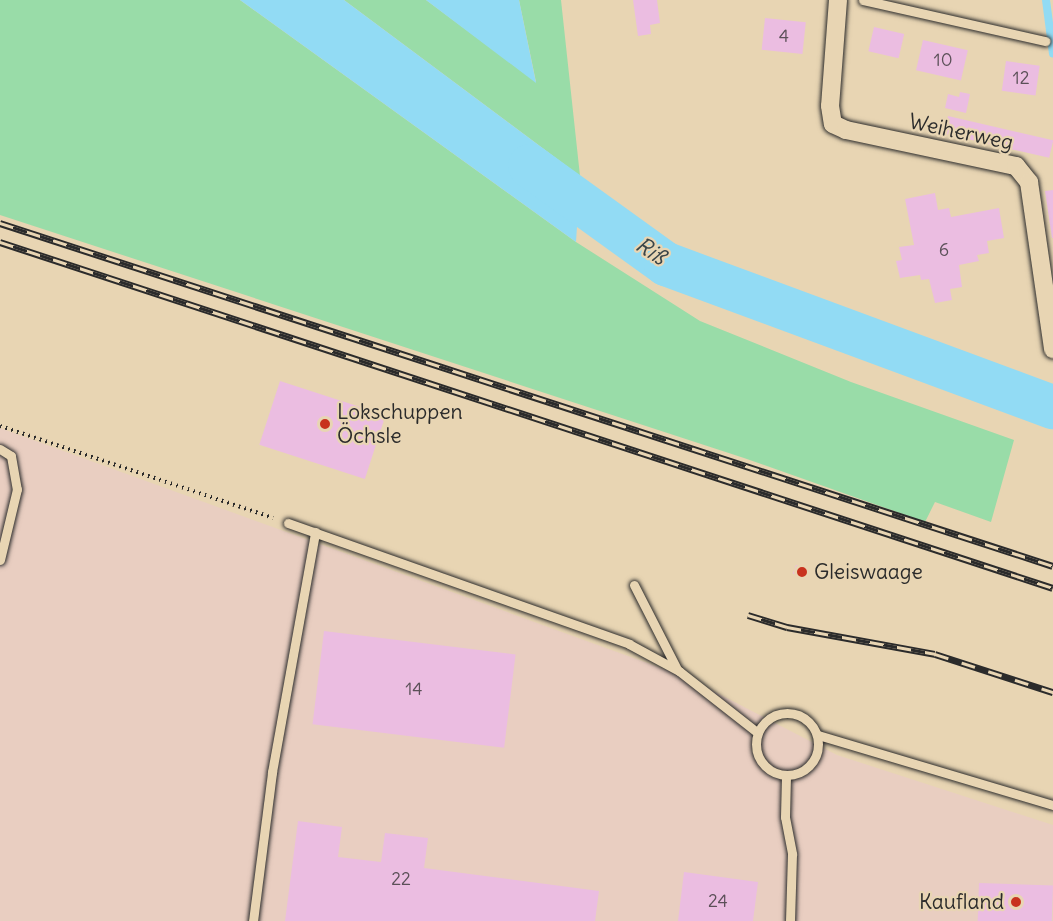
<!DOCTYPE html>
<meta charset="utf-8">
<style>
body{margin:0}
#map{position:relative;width:1053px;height:921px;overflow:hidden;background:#e8d5b3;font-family:Delius,sans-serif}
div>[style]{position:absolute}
.built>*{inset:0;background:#e9cec1}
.green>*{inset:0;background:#99dca8}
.water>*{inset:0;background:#92dbf4}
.stream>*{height:8px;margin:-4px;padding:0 4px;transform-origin:4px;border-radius:4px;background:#92dbf4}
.river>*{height:44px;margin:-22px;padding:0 22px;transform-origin:22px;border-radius:22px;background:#92dbf4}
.building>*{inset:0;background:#ebbde1;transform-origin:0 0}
.path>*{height:4px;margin-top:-2px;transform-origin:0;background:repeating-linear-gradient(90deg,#2b2b2b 0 1.5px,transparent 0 6px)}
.roads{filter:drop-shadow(0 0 2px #2b2b2b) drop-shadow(0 0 2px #2b2b2b)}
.lane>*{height:9px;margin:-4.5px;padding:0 4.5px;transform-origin:4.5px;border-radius:4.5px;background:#e8d5b3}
.lane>.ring{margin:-4.5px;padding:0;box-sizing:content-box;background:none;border:9px solid #e8d5b3;border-radius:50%}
.street>*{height:18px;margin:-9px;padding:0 9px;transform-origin:9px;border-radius:9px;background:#e8d5b3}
.rail>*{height:7px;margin-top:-3.5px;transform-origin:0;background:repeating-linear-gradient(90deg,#e8d5b3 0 14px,#2b2b2b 0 28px);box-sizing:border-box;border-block:2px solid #2b2b2b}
.dots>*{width:16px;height:16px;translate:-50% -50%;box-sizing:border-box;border:3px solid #e8d5b3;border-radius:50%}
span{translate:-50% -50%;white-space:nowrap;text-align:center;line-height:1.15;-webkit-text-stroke:4.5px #e8d5b3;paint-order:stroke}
.number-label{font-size:18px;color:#5b5058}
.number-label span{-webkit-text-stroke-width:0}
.street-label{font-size:21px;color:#2b2b2b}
.poi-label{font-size:21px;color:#2b2b2b}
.left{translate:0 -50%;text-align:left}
.right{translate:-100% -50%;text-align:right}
.water-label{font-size:22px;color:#3a4549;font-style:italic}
</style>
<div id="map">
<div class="built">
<i style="clip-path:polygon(0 428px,686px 677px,837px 755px,1053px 825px,1053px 921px,0 921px)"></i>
</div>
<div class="green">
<i style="clip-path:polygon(0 0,240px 0,576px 242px,700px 321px,851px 382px,1014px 440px,991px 522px,935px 502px,925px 522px,744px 458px,0 215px)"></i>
<i style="clip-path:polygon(344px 0,426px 0,536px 82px,519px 0,561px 0,580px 176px)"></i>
</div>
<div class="water">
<i style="clip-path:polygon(240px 0,344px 0,580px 176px,576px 242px)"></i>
<i style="clip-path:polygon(426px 0,519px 0,536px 83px)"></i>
</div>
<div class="stream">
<i style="left:1046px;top:0;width:54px;rotate:82.6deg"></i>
</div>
<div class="river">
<i style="left:530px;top:166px;width:168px;rotate:35.8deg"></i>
<i style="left:666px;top:264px;width:413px;rotate:20.3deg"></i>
</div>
<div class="building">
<i style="clip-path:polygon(633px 0,657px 0,660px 23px,650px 25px,651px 34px,638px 36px)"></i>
<i style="left:765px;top:18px;width:41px;height:32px;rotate:6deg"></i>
<i style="left:874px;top:27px;width:31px;height:25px;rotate:13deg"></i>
<i style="left:923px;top:40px;width:46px;height:31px;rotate:13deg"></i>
<i style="left:1006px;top:61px;width:34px;height:30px;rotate:8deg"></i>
<i style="clip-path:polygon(960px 92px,970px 94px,966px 113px,945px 108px,948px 94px,959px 97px)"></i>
<i style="left:948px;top:116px;width:108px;height:18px;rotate:13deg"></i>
<i style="clip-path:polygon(1053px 190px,1053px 238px,1052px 238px,1045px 191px)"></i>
<i style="clip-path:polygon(935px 193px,938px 210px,949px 208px,951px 217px,999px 208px,1004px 238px,987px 241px,989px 253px,977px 255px,979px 261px,959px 265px,962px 287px,950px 289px,952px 300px,935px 303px,929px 279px,921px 280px,920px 275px,900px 278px,896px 261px,902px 260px,899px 247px,914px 245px,905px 199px)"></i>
<i style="left:280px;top:381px;width:111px;height:67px;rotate:18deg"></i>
<i style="left:796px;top:565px;width:15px;height:9px;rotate:20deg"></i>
<i style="left:324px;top:631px;width:193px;height:94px;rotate:7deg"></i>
<i style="clip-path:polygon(298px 821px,342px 827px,338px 857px,381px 862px,385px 833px,428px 838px,424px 868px,599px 891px,595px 921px,285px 921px)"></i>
<i style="clip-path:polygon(684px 872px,758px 882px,753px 921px,678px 921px)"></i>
<i style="left:979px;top:883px;width:74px;height:38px;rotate:2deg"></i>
</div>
<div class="path">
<i style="left:0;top:426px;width:288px;rotate:18.6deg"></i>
</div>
<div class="roads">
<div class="lane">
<i style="left:863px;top:0;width:187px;rotate:12.7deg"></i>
<i style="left:0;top:449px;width:13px;rotate:32deg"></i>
<i style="left:11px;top:456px;width:34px;rotate:80deg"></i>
<i style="left:17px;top:489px;width:73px;rotate:103.5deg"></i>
<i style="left:288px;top:523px;width:362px;rotate:19.5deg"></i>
<i style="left:629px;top:644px;width:57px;rotate:28.4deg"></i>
<i style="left:679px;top:671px;width:100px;rotate:38.1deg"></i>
<i style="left:634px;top:585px;width:94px;rotate:62.9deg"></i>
<i class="ring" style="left:756px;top:713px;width:53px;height:53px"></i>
<i style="left:818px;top:735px;width:245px;rotate:16.6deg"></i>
<i style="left:786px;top:776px;width:41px;rotate:91.4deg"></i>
<i style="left:785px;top:817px;width:38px;rotate:79deg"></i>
<i style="left:792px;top:854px;width:67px;rotate:91.7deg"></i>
<i style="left:253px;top:921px;width:150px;rotate:-82.7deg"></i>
<i style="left:272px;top:772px;width:244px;rotate:-79.8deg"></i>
</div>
<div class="street">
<i style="left:838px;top:0;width:106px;rotate:94.3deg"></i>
<i style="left:830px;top:106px;width:18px;rotate:81deg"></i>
<i style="left:833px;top:124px;width:14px;rotate:25deg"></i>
<i style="left:846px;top:130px;width:174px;rotate:12deg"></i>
<i style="left:1016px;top:166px;width:21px;rotate:51deg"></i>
<i style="left:1029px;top:182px;width:169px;rotate:81.8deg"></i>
</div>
</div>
<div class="rail">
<i style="left:0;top:223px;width:1107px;rotate:18.04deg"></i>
<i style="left:0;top:242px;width:1108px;rotate:18.19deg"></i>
<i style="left:748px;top:615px;width:41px;rotate:17.1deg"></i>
<i style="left:787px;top:627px;width:150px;rotate:10.3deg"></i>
<i style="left:935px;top:654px;width:124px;rotate:17.9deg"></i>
</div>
<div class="dots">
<i style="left:325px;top:424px;background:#c8321e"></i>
<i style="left:802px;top:572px;background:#c8321e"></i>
<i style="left:1016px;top:902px;background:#c8321e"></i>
</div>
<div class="number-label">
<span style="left:784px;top:36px">4</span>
<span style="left:943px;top:60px">10</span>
<span style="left:1021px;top:78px">12</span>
<span style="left:944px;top:250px">6</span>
<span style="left:414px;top:689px">14</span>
<span style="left:401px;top:879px">22</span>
<span style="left:718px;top:901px">24</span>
</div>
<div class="street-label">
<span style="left:961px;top:132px;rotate:12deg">Weiherweg</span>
</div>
<div class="poi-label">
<span class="left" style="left:337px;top:424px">Lokschuppen<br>Öchsle</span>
<span class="left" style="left:814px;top:572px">Gleiswaage</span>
<span class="right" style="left:1004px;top:902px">Kaufland</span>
</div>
<div class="water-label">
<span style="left:651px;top:251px;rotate:34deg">Riß</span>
</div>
</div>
